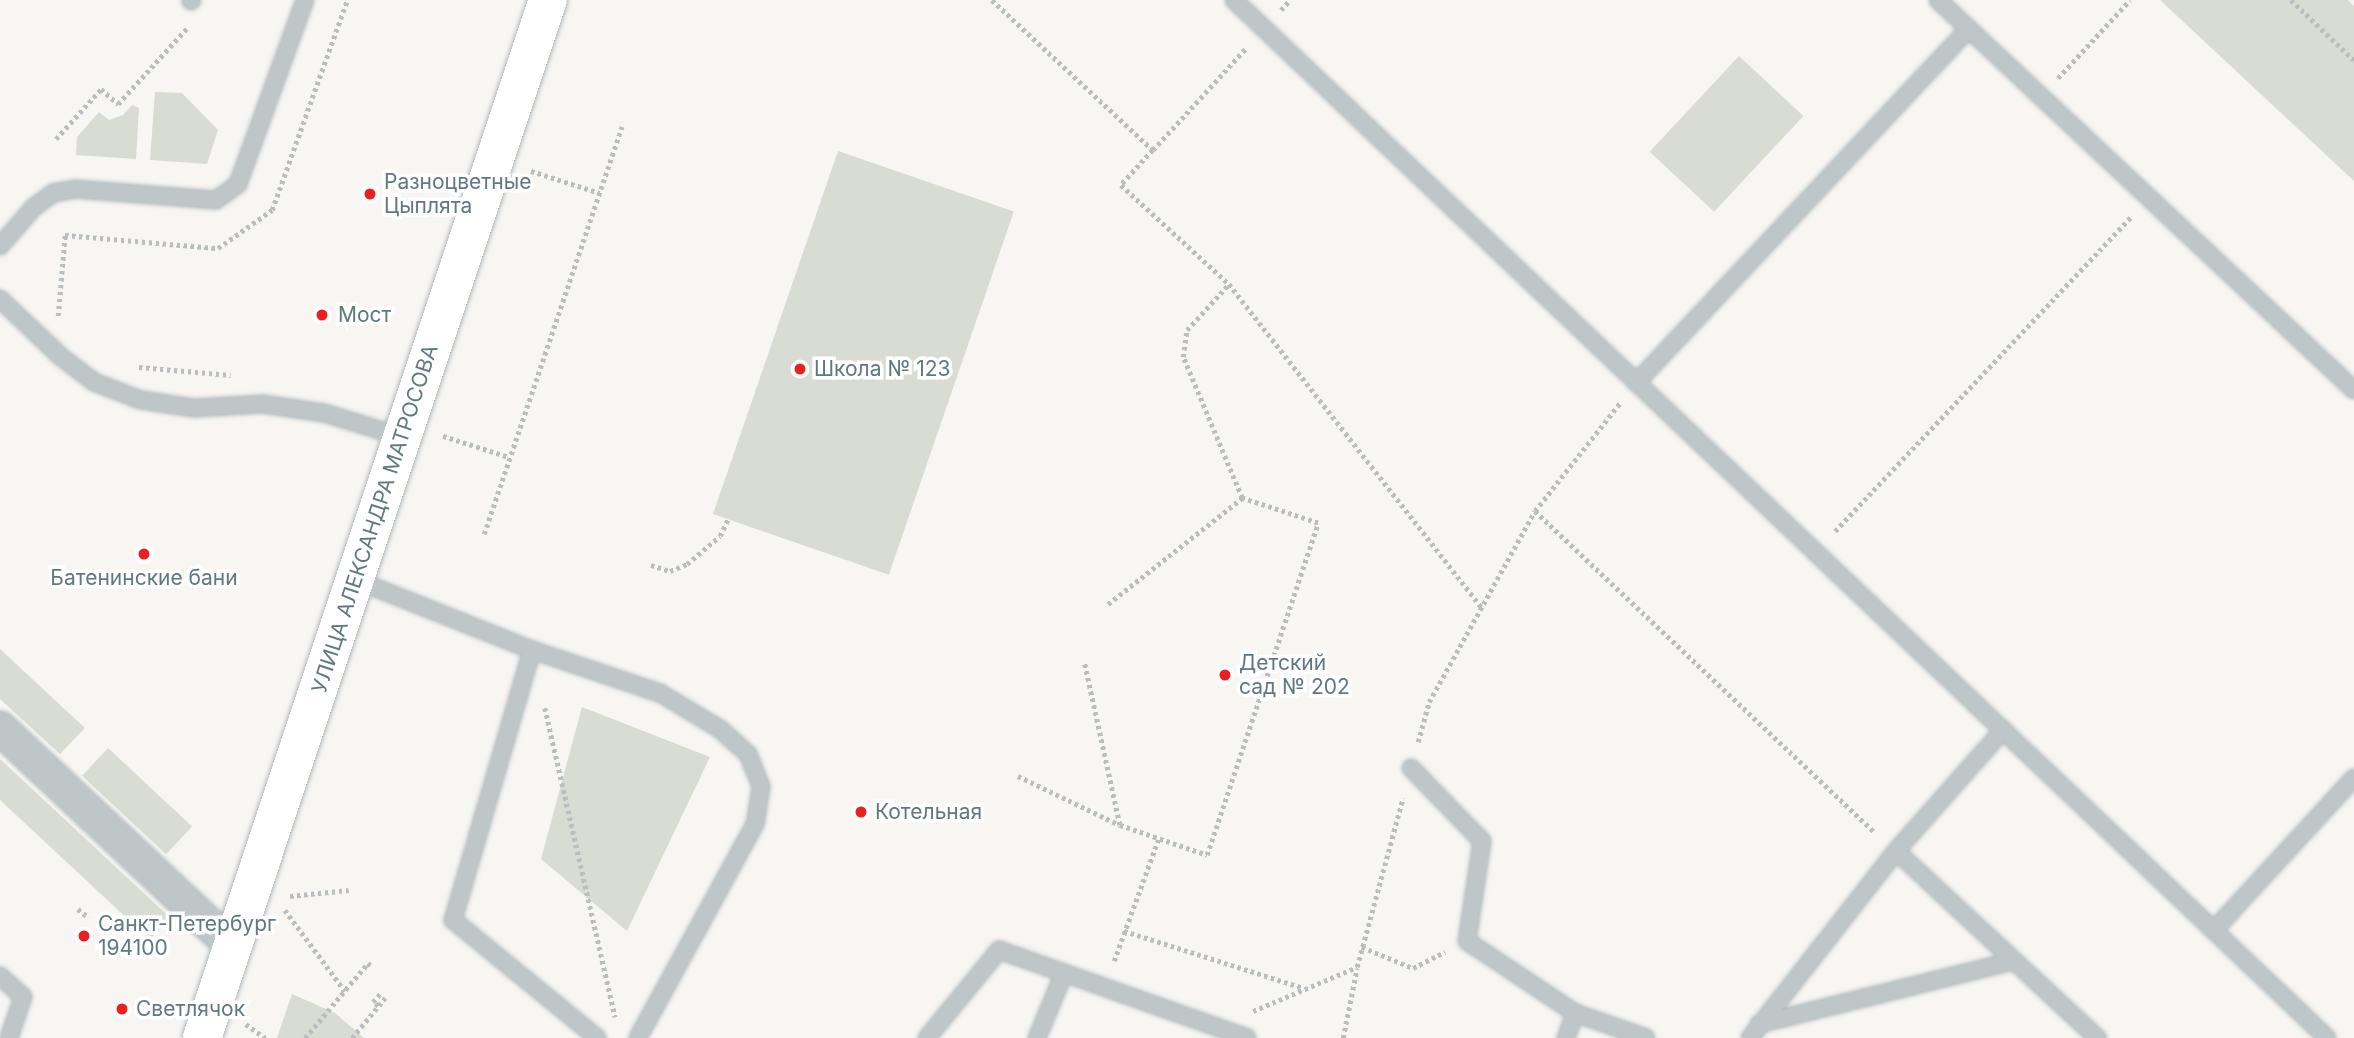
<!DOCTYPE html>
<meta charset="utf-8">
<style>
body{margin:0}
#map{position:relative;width:2354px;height:1038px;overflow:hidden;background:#f7f6f3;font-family:Inter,sans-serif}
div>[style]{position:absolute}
.green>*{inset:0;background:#d8dcd2;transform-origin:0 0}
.path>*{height:4.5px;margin-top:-2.25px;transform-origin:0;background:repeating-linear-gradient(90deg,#b9bebf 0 3.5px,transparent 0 7px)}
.roads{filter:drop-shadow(0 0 2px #b1babd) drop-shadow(0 0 2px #b1babd)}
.lane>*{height:16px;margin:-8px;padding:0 8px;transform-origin:8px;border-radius:8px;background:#bfc6c8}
.street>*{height:32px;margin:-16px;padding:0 16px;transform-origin:16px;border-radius:16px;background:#bfc6c8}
.secondary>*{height:38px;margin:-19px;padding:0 19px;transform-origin:19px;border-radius:19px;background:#fff}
.dots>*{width:19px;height:19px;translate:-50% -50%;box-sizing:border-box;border:4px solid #fff;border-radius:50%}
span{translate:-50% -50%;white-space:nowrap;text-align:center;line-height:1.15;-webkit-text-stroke:7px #fff;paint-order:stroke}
.poi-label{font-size:21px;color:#607980}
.left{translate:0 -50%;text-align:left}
.street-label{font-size:21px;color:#607980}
</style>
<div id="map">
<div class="green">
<i style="clip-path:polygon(2160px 0,2348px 0,2354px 6px,2354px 181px)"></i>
<i style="left:1739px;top:56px;width:88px;height:131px;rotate:43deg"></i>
<i style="clip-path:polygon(155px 92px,182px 93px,218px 130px,207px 164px,150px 160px)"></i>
<i style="clip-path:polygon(132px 105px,139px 108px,136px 159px,76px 155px,77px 137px,99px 112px,109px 120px,123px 115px)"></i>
<i style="left:838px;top:151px;width:186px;height:384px;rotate:19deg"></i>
<i style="clip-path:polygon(0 649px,85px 728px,60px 754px,0 699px)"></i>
<i style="clip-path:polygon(582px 707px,710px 757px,627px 931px,541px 859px)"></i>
<i style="left:108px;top:748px;width:115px;height:38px;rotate:43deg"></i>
<i style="left:0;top:759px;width:233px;height:30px;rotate:43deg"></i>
<i style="clip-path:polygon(292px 994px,335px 1013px,364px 1038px,277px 1038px)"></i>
</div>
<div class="path">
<i style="left:992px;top:0;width:220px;rotate:43deg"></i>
<i style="left:1153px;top:150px;width:139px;rotate:-47.6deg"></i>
<i style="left:2291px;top:0;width:87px;rotate:43.6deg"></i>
<i style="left:1281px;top:10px;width:13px;rotate:-48deg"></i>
<i style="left:2058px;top:78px;width:106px;rotate:-47.3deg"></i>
<i style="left:56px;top:139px;width:67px;rotate:-48deg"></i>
<i style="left:101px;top:89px;width:23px;rotate:41deg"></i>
<i style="left:118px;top:104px;width:104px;rotate:-47.7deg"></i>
<i style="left:1153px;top:150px;width:47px;rotate:132.4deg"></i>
<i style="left:1121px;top:185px;width:147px;rotate:42.5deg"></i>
<i style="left:1229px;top:284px;width:410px;rotate:52deg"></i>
<i style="left:531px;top:171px;width:72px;rotate:17.7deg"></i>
<i style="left:58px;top:316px;width:81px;rotate:-85.1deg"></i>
<i style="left:65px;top:235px;width:154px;rotate:4.9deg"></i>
<i style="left:218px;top:248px;width:66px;rotate:-35.1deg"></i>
<i style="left:272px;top:210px;width:223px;rotate:-70.3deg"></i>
<i style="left:139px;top:367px;width:92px;rotate:5deg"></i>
<i style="left:443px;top:436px;width:69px;rotate:17.7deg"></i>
<i style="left:1535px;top:511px;width:468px;rotate:43.4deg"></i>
<i style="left:1835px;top:531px;width:432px;rotate:-46.7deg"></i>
<i style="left:484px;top:534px;width:430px;rotate:-71.3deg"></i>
<i style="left:651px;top:565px;width:20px;rotate:18deg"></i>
<i style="left:670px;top:571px;width:18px;rotate:-22deg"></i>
<i style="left:687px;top:564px;width:43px;rotate:-40.3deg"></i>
<i style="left:720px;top:536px;width:19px;rotate:-65deg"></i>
<i style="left:1108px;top:604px;width:171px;rotate:-38.3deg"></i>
<i style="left:1085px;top:664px;width:165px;rotate:77.7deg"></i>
<i style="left:545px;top:708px;width:317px;rotate:77.2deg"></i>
<i style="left:1418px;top:742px;width:41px;rotate:-74.6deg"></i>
<i style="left:1429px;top:702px;width:218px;rotate:-61deg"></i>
<i style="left:1535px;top:511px;width:137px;rotate:-51.8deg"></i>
<i style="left:1018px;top:776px;width:113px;rotate:25.7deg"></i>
<i style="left:1120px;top:825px;width:92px;rotate:19deg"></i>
<i style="left:1207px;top:855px;width:350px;rotate:-71.5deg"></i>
<i style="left:1318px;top:523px;width:80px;rotate:-161.8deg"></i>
<i style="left:1242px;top:498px;width:153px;rotate:-112.7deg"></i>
<i style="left:1183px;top:357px;width:27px;rotate:-82deg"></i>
<i style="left:1187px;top:330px;width:62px;rotate:-47.6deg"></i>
<i style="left:290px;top:896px;width:59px;rotate:-5.8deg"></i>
<i style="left:78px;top:909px;width:14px;rotate:39deg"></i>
<i style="left:285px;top:910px;width:101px;rotate:53.5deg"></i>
<i style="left:1124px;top:931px;width:189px;rotate:17.6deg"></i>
<i style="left:1362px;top:947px;width:55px;rotate:22.4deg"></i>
<i style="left:1413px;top:968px;width:36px;rotate:-27deg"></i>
<i style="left:1114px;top:961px;width:129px;rotate:-70deg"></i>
<i style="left:378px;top:1006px;width:6px;rotate:-141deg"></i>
<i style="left:373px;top:1002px;width:11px;rotate:-49deg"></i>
<i style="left:1253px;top:1011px;width:113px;rotate:-22.9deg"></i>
<i style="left:1357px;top:967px;width:175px;rotate:-74.8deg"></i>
<i style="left:246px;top:1024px;width:24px;rotate:36deg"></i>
<i style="left:305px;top:1038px;width:98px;rotate:-50deg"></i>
<i style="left:368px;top:963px;width:6px;rotate:39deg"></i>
<i style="left:352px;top:1038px;width:52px;rotate:-50.5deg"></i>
<i style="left:1343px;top:1038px;width:71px;rotate:-78.7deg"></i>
</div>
<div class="roads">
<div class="lane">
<i style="left:1234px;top:0;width:1507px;rotate:43.52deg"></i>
<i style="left:1938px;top:0;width:570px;rotate:43.15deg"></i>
<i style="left:191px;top:1px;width:1px;rotate:-45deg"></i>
<i style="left:0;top:246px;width:52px;rotate:-48.9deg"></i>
<i style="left:34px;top:207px;width:24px;rotate:-36deg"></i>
<i style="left:53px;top:193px;width:22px;rotate:-10deg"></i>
<i style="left:75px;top:189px;width:141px;rotate:4.5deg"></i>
<i style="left:216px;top:200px;width:27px;rotate:-36deg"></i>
<i style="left:238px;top:184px;width:196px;rotate:-70deg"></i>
<i style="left:0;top:299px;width:83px;rotate:43.5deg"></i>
<i style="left:60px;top:356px;width:43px;rotate:37.4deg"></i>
<i style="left:94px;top:382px;width:50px;rotate:21deg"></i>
<i style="left:141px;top:400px;width:54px;rotate:8.6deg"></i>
<i style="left:194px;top:408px;width:69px;rotate:-3.3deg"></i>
<i style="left:263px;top:404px;width:62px;rotate:8.4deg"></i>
<i style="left:324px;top:413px;width:82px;rotate:17.1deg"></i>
<i style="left:1636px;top:383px;width:486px;rotate:-46.8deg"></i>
<i style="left:356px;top:580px;width:189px;rotate:21.7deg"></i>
<i style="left:532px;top:650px;width:135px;rotate:18.6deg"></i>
<i style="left:660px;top:693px;width:70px;rotate:31deg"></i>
<i style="left:720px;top:729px;width:38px;rotate:42deg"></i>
<i style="left:748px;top:754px;width:35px;rotate:68deg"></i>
<i style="left:761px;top:787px;width:37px;rotate:99deg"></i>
<i style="left:755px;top:824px;width:244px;rotate:118.7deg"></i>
<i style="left:532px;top:650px;width:281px;rotate:106.3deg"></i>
<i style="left:453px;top:920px;width:186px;rotate:39.3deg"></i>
<i style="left:1411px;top:768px;width:102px;rotate:45.8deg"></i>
<i style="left:1482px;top:841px;width:101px;rotate:98.5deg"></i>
<i style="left:1467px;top:941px;width:130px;rotate:33.7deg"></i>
<i style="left:1575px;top:1013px;width:75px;rotate:19.4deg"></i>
<i style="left:1896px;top:851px;width:275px;rotate:42.9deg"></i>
<i style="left:2215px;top:929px;width:205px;rotate:-47.4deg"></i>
<i style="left:0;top:976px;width:31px;rotate:42deg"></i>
<i style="left:23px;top:997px;width:43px;rotate:108.9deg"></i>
<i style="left:1759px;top:1024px;width:262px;rotate:-13.9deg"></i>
<i style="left:927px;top:1038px;width:114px;rotate:-50.7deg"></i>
<i style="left:999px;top:950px;width:263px;rotate:19.5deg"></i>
<i style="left:1037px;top:1038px;width:70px;rotate:-67.4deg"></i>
<i style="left:1566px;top:1038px;width:27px;rotate:-70deg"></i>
<i style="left:1750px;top:1038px;width:237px;rotate:-52deg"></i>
<i style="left:1896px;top:851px;width:162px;rotate:-48.5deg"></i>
</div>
<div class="street">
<i style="left:0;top:728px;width:318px;rotate:43.2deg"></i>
</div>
<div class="secondary">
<i style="left:202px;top:1038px;width:1094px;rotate:-71.57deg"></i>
</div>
</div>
<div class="dots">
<i style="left:370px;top:194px;background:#ea2020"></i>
<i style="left:322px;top:315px;background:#ea2020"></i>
<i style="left:800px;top:369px;background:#ea2020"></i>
<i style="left:144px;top:554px;background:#ea2020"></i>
<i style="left:1225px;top:675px;background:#ea2020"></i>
<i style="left:861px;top:812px;background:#ea2020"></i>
<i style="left:84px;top:936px;background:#ea2020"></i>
<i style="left:122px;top:1009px;background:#ea2020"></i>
</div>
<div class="poi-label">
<span class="left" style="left:384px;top:194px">Разноцветные<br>Цыплята</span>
<span class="left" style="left:338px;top:315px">Мост</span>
<span class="left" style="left:814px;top:369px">Школа № 123</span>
<span style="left:144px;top:578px">Батенинские бани</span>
<span class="left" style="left:1239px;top:675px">Детский<br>сад № 202</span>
<span class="left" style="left:875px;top:812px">Котельная</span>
<span class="left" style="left:98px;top:936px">Санкт-Петербург<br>194100</span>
<span class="left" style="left:136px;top:1009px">Светлячок</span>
</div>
<div class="street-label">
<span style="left:375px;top:519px;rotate:-72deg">УЛИЦА АЛЕКСАНДРА МАТРОСОВА</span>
</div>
</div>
